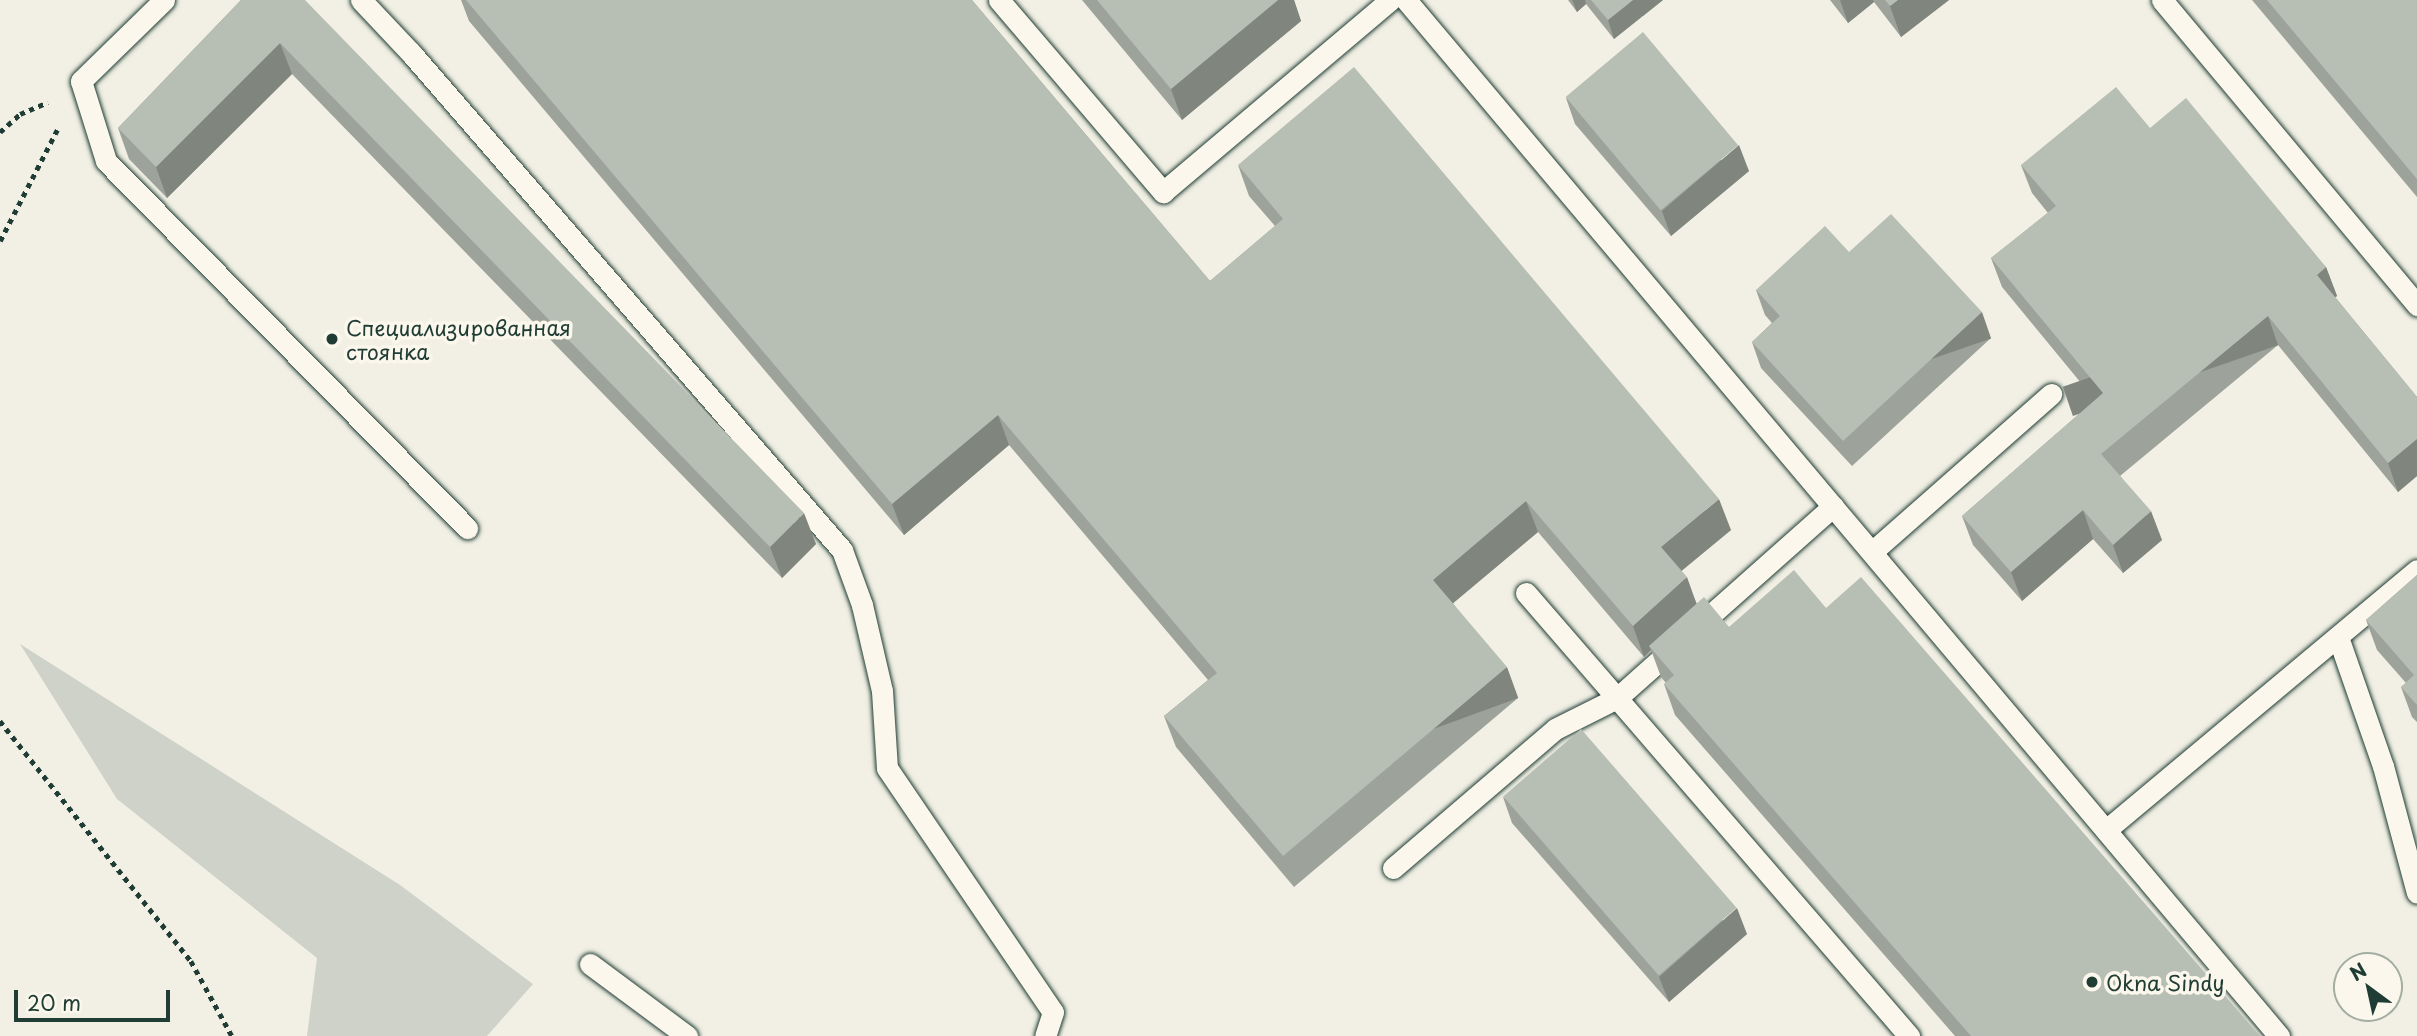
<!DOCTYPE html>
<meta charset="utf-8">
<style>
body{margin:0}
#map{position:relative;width:2417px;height:1036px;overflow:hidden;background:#f2f0e5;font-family:"Playpen Sans",sans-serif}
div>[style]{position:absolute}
.green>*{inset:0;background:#cfd2c8}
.path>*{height:4.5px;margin-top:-2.25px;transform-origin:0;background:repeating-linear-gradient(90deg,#1f3d34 0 5px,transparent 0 10px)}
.roads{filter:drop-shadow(0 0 2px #1f3d34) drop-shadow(0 0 2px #1f3d34)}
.service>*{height:21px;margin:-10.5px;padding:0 10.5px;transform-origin:10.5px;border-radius:10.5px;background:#fbf7ec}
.wall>*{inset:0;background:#9da39a}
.shaded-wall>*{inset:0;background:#80857d;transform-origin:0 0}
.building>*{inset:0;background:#b7beb3;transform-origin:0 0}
.dots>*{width:19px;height:19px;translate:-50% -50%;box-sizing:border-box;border:4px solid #fbf7ec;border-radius:50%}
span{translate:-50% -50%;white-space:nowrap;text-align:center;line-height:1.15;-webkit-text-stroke:7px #fbf7ec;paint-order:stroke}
.poi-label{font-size:21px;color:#1f3d34}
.left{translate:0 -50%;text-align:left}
.north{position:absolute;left:2333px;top:952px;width:70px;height:70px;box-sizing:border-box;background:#fbf7ec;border:2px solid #a3ada2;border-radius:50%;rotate:327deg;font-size:19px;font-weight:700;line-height:28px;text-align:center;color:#1f3d34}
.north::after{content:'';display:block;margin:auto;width:24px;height:32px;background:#1f3d34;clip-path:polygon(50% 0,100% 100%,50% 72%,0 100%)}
.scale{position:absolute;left:14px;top:990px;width:156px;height:32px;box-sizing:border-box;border:4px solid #1f3d34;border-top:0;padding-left:9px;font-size:21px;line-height:24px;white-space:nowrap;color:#1f3d34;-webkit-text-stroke:5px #fbf7ec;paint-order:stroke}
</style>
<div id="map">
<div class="green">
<i style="clip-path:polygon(20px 644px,400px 885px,533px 984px,487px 1036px,307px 1036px,317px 958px,117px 799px)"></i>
</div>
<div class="path">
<i style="left:0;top:132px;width:27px;rotate:-42deg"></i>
<i style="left:20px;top:114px;width:30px;rotate:-23deg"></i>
<i style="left:0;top:241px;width:125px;rotate:-62.8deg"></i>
<i style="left:0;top:721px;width:307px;rotate:51.5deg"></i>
<i style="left:191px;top:961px;width:85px;rotate:61.3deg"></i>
</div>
<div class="roads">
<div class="service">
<i style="left:164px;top:0;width:116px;rotate:135.7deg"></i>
<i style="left:81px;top:81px;width:84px;rotate:72.6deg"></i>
<i style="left:106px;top:161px;width:515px;rotate:45.47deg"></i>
<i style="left:361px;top:0;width:73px;rotate:46.7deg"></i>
<i style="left:411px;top:53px;width:658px;rotate:49.07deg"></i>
<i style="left:842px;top:550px;width:59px;rotate:70deg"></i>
<i style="left:862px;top:605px;width:88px;rotate:76.9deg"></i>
<i style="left:882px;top:691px;width:77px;rotate:86.3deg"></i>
<i style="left:887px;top:768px;width:295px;rotate:55.8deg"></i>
<i style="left:1053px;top:1012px;width:25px;rotate:108deg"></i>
<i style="left:999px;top:0;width:253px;rotate:49.5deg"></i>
<i style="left:1163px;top:192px;width:297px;rotate:-40.2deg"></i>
<i style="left:1406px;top:0;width:1355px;rotate:49.88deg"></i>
<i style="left:2162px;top:0;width:398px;rotate:50.1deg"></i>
<i style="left:1872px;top:552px;width:239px;rotate:-41.4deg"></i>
<i style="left:1526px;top:593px;width:586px;rotate:49.15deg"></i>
<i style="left:2338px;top:637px;width:137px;rotate:70.8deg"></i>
<i style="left:2383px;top:766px;width:131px;rotate:75deg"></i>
<i style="left:2106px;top:830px;width:405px;rotate:-39.9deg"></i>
<i style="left:1393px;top:868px;width:213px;rotate:-40.6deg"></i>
<i style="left:1555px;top:729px;width:69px;rotate:-26.6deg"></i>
<i style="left:1617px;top:698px;width:289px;rotate:-41.6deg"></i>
<i style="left:590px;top:964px;width:121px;rotate:36.6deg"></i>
</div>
</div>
<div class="wall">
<i style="clip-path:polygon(241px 0,816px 544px,782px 578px,292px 74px,167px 198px,129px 159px,118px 128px)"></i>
<i style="clip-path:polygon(461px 0,972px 0,1210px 281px,1275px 226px,1249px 196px,1238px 165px,1731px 530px,1681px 571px,1697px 604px,1729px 627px,1826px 608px,2260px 1036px,1955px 1036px,1675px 715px,1664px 684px,1666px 683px,1661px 677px,1651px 650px,1644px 657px,1538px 532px,1453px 603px,1518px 698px,1294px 887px,1176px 747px,1164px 716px,1208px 680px,1009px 445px,904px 535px,469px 21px)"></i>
<i style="clip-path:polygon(1082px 0,1294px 0,1301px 21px,1182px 120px)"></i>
<i style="clip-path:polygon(1568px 0,1663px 0,1614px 39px,1586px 4px,1577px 12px)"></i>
<i style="clip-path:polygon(1830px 0,1949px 0,1901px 37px,1874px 2px,1848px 23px)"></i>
<i style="clip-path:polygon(2252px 0,2417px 0,2417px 197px)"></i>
<i style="clip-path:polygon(1566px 98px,1749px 171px,1671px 236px,1575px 124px)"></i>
<i style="clip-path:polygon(2150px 128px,2326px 267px,2337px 296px,2335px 297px,2417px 397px,2417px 476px,2398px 492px,2278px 345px,2120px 476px,2162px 540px,2123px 573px,2093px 539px,2022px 601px,1973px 545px,1962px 516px,2095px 400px,2002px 287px,1991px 258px,2048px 213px,2032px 193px,2021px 165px)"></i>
<i style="clip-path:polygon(1849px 252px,1991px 338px,1852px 466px,1761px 368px,1752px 342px,1772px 323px,1765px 315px,1756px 290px)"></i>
<i style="clip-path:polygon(2417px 575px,2417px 722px,2412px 717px,2401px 687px,2406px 683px,2377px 650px,2366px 620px)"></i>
<i style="clip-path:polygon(1503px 797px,1747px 934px,1669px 1002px,1512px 823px)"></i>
</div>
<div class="shaded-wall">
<i style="clip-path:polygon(1278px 0,1294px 0,1301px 21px,1182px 120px,1171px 89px)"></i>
<i style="clip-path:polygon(1572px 0,1585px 0,1586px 4px,1577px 12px)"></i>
<i style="clip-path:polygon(1633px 0,1663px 0,1614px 39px,1608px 20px)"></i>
<i style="clip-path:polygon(1840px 0,1873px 0,1874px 2px,1848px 23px)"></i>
<i style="clip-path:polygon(1898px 0,1949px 0,1901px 37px,1890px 6px)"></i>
<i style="clip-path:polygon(280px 43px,292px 74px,167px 198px,156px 167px)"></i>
<i style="clip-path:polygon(1739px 145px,1749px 171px,1671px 236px,1662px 211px)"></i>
<i style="clip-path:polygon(2326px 267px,2337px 296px,2328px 303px,2317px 275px)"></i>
<i style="left:1982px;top:312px;width:28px;height:190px;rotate:71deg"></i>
<i style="left:2268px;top:316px;width:31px;height:217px;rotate:71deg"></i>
<i style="clip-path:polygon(998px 415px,1009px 445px,904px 535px,892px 504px)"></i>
<i style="clip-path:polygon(2417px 439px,2417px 476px,2398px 492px,2388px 463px)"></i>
<i style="clip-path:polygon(1719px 499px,1731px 530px,1673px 578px,1661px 547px)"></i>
<i style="clip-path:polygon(1526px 501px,1538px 532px,1445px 610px,1433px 580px)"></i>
<i style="clip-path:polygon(2083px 510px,2093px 539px,2022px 601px,2011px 572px)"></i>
<i style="clip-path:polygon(2151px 511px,2162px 540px,2123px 573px,2113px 545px)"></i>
<i style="clip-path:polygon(804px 513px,816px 544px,782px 578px,770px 547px)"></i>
<i style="clip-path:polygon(1687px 577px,1698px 608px,1649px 646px,1651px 650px,1644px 657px,1633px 626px)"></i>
<i style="left:1507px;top:667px;width:33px;height:293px;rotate:70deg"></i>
<i style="clip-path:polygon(1737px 908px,1747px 934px,1669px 1002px,1659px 977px)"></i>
</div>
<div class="building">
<i style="clip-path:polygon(241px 0,305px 0,804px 513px,770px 547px,280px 43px,156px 167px,118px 128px)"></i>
<i style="clip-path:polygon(466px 0,972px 0,1210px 281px,1283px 219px,1238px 165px,1354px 67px,1719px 499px,1661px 547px,1687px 577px,1633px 626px,1526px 501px,1433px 580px,1507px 667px,1283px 856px,1164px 716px,1217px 673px,998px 415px,892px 504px)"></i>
<i style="clip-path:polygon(1097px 0,1278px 0,1171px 89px)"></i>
<i style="clip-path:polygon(1591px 0,1633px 0,1608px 20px)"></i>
<i style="clip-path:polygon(1885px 0,1898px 0,1890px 6px)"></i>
<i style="clip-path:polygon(2267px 0,2417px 0,2417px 179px)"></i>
<i style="left:1643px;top:32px;width:148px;height:101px;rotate:50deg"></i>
<i style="clip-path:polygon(2116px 87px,2150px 128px,2186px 98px,2326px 267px,2317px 275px,2417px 397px,2417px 439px,2388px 463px,2268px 316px,2101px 454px,2151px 511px,2113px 545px,2083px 510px,2011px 572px,1962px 516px,2103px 393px,1991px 258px,2056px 206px,2021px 165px)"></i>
<i style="clip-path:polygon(1891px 214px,1982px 312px,1843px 441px,1752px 342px,1780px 316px,1756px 290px,1825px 226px,1849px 252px)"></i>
<i style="clip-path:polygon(1794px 570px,1826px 608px,1861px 577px,2260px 1036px,1971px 1036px,1664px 684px,1674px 675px,1649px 646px,1704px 597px,1729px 627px)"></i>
<i style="clip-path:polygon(2417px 575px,2417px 705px,2401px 687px,2414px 675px,2366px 620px)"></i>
<i style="left:1581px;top:729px;width:237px;height:103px;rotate:49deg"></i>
</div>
<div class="dots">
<i style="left:332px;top:339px;background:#1f3d34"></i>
<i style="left:2092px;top:982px;background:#1f3d34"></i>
</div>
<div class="poi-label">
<span class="left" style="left:346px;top:339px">Специализированная<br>стоянка</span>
<span class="left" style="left:2106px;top:982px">Okna Sindy</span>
</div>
<div class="north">N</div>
<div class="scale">20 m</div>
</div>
